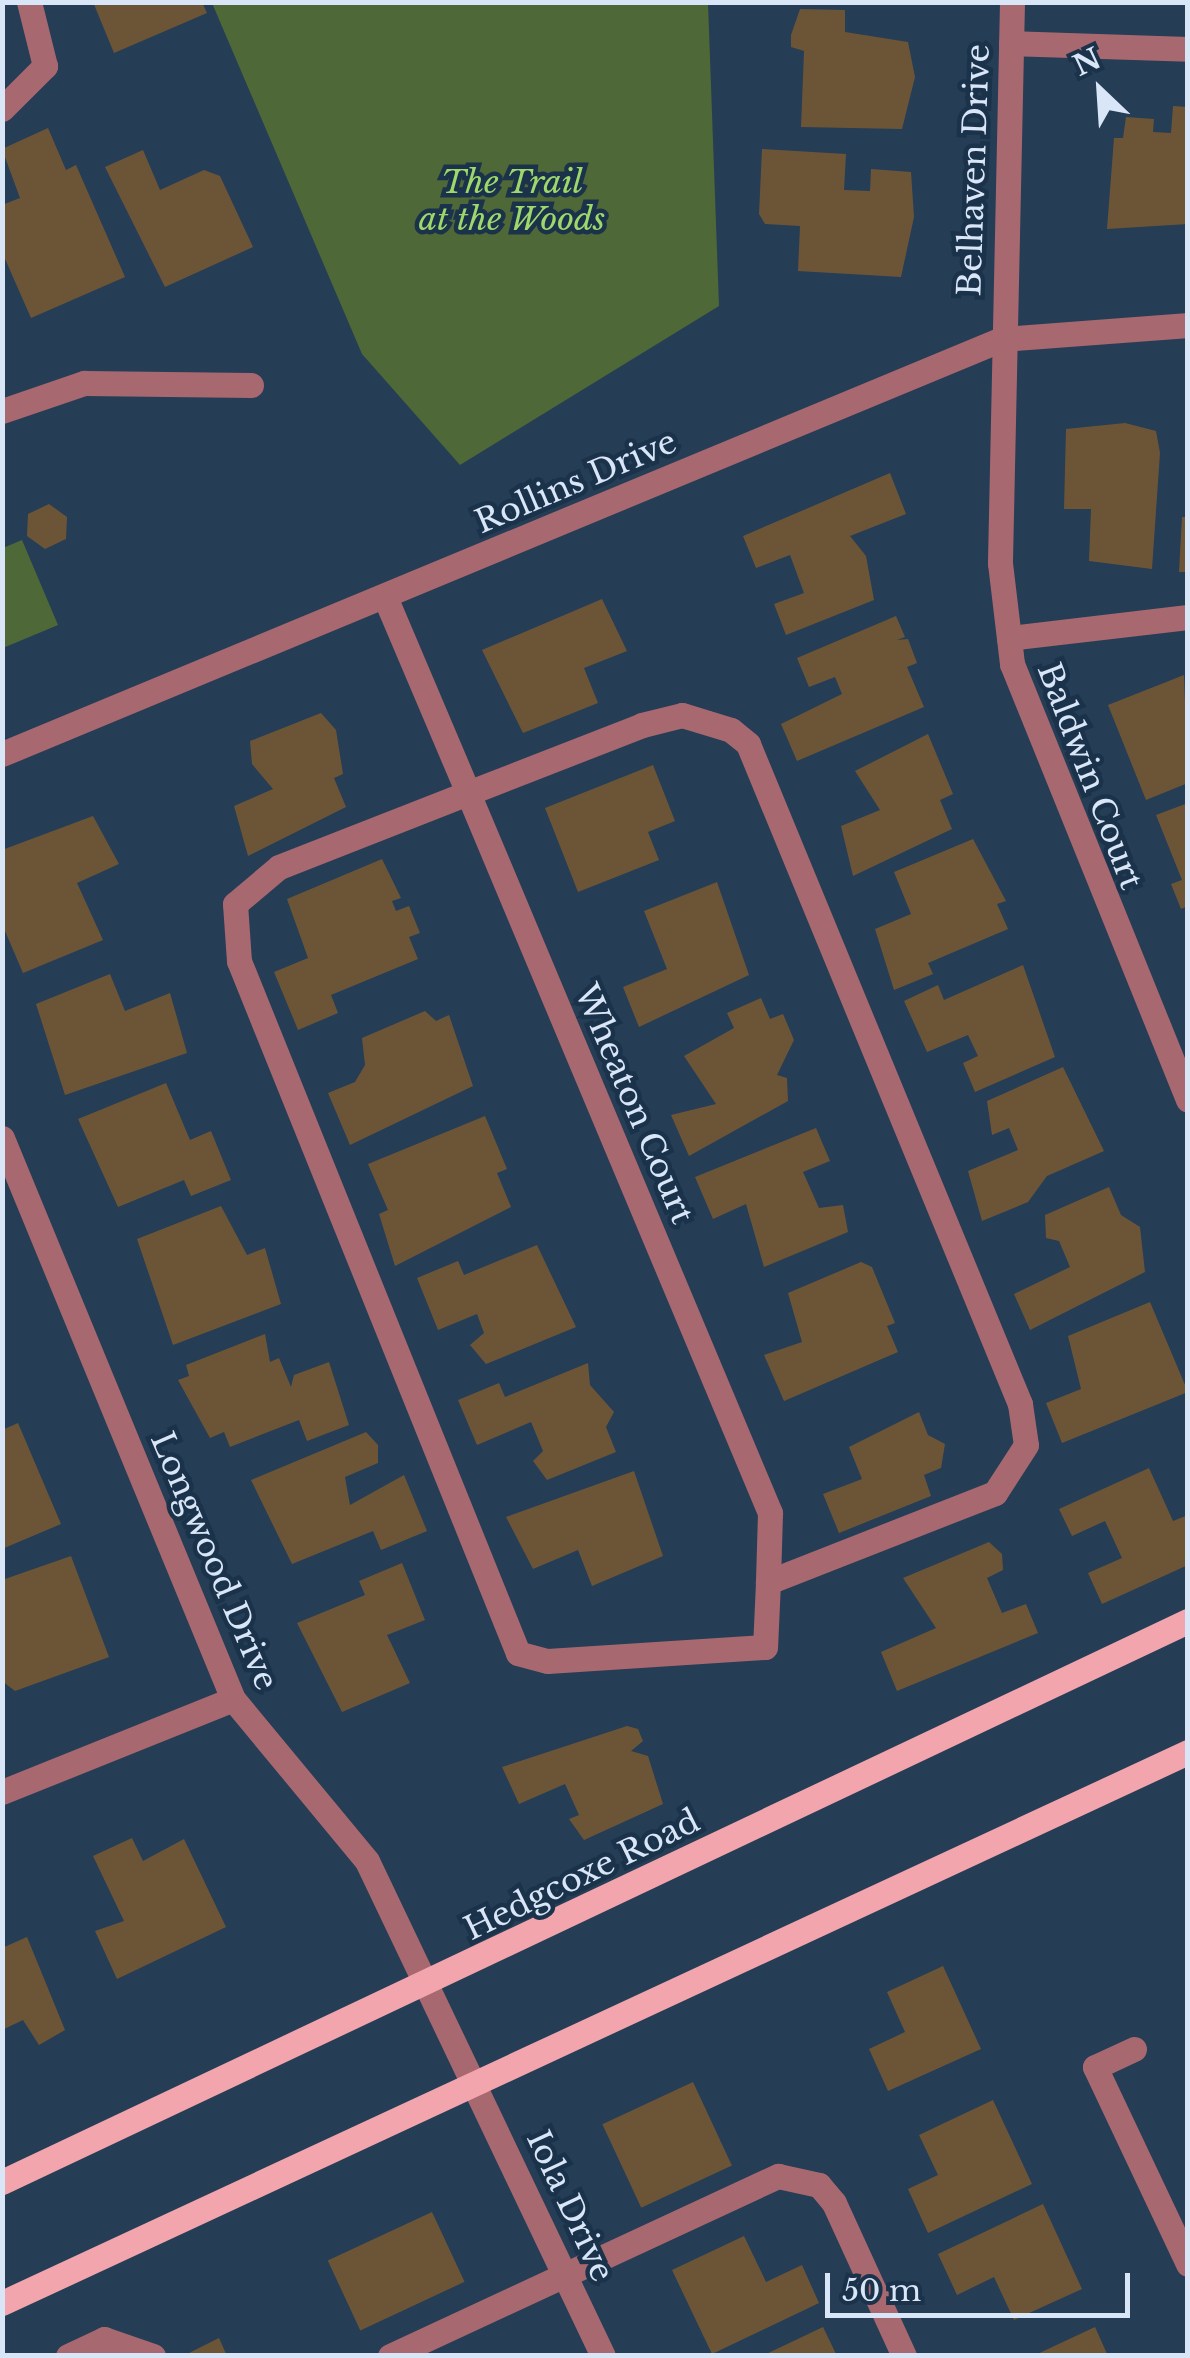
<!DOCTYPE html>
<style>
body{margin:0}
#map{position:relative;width:1190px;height:2358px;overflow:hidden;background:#263d56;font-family:"Libre Baskerville",serif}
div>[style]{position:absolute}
.green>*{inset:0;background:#4e6837}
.building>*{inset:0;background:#6c5537;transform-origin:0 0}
.minor>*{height:25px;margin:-12.5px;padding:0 12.5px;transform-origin:12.5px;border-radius:12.5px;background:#a86870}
.major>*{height:25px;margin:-12.5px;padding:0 12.5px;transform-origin:12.5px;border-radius:12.5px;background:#f3a5ad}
span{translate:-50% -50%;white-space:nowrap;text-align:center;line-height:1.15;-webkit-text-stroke:9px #1b324b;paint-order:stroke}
.street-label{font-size:32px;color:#d8e6f7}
.park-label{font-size:32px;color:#9ed86b;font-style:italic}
.frame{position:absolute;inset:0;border:5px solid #d8e6f7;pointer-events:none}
.north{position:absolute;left:1050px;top:40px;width:100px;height:100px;-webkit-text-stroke:8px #1b324b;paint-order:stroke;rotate:335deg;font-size:28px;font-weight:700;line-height:40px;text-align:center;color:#d8e6f7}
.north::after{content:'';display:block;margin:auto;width:35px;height:45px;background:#d8e6f7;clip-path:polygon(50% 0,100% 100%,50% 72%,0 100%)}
.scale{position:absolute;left:825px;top:2273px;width:305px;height:45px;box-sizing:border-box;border:5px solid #d8e6f7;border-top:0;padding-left:12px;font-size:30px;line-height:35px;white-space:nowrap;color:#d8e6f7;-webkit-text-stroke:8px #1b324b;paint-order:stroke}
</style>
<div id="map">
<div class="green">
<i style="clip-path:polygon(212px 3px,708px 3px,719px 306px,460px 465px,362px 354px)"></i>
<i style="clip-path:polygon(22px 540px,58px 625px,3px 648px,3px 548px)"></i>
</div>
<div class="building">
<i style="clip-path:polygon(93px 2px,202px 2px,207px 13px,114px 53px)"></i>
<i style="clip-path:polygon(800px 9px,845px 10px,845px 32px,908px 42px,915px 77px,902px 129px,801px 127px,804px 51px,791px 47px,791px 35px)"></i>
<i style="clip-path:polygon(1173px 106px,1188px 107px,1188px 224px,1107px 229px,1114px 138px,1123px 138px,1126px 117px,1154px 119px,1153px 132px,1171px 133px)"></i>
<i style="clip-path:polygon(48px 128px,66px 170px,76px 165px,125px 277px,31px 318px,2px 252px,2px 205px,20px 198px,2px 149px)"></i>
<i style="clip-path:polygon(762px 149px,846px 154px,844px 190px,870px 191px,871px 169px,911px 172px,914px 217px,901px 277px,798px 271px,800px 226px,765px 224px,759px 214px)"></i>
<i style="clip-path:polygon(143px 150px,160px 190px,204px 170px,220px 176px,253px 247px,165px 287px,105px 167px)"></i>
<i style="clip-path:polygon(1125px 423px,1156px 431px,1160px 453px,1152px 569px,1089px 561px,1091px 509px,1064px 509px,1066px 429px)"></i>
<i style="clip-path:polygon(890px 473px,906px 514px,850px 536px,866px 556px,874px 600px,786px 635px,774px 604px,804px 593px,790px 555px,756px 568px,743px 536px)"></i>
<i style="clip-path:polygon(49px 504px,67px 517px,66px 539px,45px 549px,27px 536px,28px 514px)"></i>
<i style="clip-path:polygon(1182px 517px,1188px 517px,1188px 572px,1179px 572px)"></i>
<i style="clip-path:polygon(602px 599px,627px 651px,584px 668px,598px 703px,523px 733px,482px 650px)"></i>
<i style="clip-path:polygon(896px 616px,905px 637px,897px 640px,908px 639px,917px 663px,907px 667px,924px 707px,797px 761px,781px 724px,842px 694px,835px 677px,809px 687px,797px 658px)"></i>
<i style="clip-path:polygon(1184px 675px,1188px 783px,1146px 800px,1108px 705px)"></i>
<i style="clip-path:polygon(321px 713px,336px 730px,343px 774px,334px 778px,346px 807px,248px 856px,234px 806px,273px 789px,252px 764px,250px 741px)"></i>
<i style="clip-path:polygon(928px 734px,953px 794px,940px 800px,952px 829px,853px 876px,841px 826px,880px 810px,855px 771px)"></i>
<i style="clip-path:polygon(653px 765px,675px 821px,648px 832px,659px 860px,578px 892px,545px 808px)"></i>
<i style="clip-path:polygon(1188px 803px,1188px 906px,1181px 909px,1171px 884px,1182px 880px,1156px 815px)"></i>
<i style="clip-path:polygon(93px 816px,119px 864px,77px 883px,103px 940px,23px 973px,2px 924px,2px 850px)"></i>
<i style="clip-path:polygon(973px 839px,1006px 901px,997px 904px,1008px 929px,928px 963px,933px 974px,894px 990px,875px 929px,911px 914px,894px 872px)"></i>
<i style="clip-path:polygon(382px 859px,401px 898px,392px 901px,396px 911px,409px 906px,420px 933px,409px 937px,418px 959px,331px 995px,338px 1013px,298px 1030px,274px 972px,308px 958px,287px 899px)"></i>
<i style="clip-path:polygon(717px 882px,749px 975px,639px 1027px,623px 987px,667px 969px,644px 911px)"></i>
<i style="clip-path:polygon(1023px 965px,1055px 1057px,975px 1092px,963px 1063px,978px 1056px,968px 1035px,927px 1052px,904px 1001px,938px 985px,944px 1000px)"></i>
<i style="clip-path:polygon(110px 974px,125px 1011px,170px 993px,187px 1053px,65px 1095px,36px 1004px)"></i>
<i style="clip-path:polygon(761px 998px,770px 1019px,783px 1014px,794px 1040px,777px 1075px,787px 1078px,788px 1101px,689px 1156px,671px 1115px,716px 1104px,684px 1056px,734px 1028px,727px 1013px)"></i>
<i style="clip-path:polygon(425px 1011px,436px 1021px,449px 1015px,473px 1086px,350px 1145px,328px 1093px,355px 1082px,365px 1065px,362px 1038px)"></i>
<i style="clip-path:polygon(1063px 1067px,1104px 1151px,1047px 1176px,1028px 1202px,982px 1221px,968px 1171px,1018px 1150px,1009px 1128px,992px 1135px,987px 1101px)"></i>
<i style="clip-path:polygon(166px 1083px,190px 1140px,211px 1131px,231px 1180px,191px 1196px,184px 1180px,118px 1207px,78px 1119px)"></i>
<i style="clip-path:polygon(485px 1116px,507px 1169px,497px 1173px,511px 1207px,395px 1266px,379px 1214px,388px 1210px,368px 1164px)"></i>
<i style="clip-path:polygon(816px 1128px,830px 1161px,803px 1172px,819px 1208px,843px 1205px,848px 1232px,764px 1267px,746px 1204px,713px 1219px,695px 1177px)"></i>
<i style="clip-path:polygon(1109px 1187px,1121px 1215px,1140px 1227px,1145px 1272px,1030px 1330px,1014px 1294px,1070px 1267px,1059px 1241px,1046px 1238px,1045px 1215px)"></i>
<i style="clip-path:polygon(221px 1206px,247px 1255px,265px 1248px,281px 1304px,173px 1345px,137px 1239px)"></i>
<i style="clip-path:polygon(537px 1245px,576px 1327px,486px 1364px,470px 1345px,484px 1333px,477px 1314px,438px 1330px,417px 1278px,458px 1261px,464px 1275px)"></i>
<i style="clip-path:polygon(861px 1262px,872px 1267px,895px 1323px,887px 1326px,898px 1352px,784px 1401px,764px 1355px,802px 1342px,788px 1293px)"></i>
<i style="clip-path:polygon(1150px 1302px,1188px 1392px,1062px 1443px,1046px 1403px,1081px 1389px,1068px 1336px)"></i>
<i style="clip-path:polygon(265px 1334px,270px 1362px,279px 1358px,291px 1387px,294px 1375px,329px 1362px,349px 1425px,307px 1441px,299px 1420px,230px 1447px,224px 1432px,210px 1438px,178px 1380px,189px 1376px,186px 1365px)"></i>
<i style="clip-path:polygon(588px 1363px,590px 1385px,614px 1412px,606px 1427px,616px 1452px,547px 1480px,533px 1461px,543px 1451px,531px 1422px,477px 1445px,458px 1400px,499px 1383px,505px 1397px)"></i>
<i style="clip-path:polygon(919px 1412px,928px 1435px,945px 1444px,941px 1468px,924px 1475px,931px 1496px,839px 1533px,823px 1494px,862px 1479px,849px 1447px)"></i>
<i style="clip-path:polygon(18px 1423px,61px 1524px,2px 1549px,2px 1430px)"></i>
<i style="clip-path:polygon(366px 1432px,378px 1445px,378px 1463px,345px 1477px,350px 1505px,404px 1475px,427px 1531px,381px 1550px,373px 1531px,292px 1564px,251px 1480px)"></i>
<i style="clip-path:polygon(1149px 1468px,1173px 1521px,1188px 1515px,1188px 1565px,1102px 1604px,1088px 1573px,1122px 1558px,1105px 1521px,1072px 1536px,1059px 1509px)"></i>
<i style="clip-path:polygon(634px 1471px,663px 1556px,592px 1586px,578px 1550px,533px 1569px,506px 1517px)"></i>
<i style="clip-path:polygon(989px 1542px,1002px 1554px,1003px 1570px,987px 1578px,1002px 1613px,1026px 1604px,1038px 1633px,897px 1691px,881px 1652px,936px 1628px,903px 1578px)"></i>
<i style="clip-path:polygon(71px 1556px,109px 1657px,15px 1691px,2px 1681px,2px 1580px)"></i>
<i style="clip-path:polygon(402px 1563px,425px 1620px,387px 1635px,410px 1683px,342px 1712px,297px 1623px,365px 1595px,359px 1581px)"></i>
<i style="clip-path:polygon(627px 1726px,638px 1729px,643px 1741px,631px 1751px,648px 1756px,663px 1804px,584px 1840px,569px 1819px,579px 1815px,565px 1784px,519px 1804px,502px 1767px)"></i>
<i style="clip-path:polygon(132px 1838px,143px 1861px,184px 1839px,226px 1927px,117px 1979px,95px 1931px,124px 1921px,93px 1856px)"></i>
<i style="clip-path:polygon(27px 1937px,65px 2030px,39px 2045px,23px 2020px,2px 2030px,2px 1948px)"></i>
<i style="clip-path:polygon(943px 1966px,981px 2049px,888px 2091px,869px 2049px,905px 2032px,887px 1992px)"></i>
<i style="left:693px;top:2082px;width:92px;height:100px;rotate:65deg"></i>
<i style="clip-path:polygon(993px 2100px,1032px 2184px,928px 2233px,908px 2189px,938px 2175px,919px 2135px)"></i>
<i style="clip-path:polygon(1043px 2204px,1082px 2289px,1014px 2320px,994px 2277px,957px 2295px,938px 2254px)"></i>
<i style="left:432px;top:2212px;width:77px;height:115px;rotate:65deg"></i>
<i style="clip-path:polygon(744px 2236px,766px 2282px,802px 2265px,819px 2303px,712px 2354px,672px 2270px)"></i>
<i style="clip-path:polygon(823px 2327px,837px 2356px,762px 2356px)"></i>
<i style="clip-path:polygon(1095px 2327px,1108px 2356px,1033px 2356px)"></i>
<i style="clip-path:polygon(219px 2338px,227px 2356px,183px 2356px)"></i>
</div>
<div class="minor">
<i style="left:1012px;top:2px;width:561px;rotate:91.23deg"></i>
<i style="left:1000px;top:563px;width:102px;rotate:83.2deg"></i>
<i style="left:1012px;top:664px;width:470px;rotate:68deg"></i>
<i style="left:1011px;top:43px;width:177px;rotate:1.9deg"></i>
<i style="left:2px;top:109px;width:61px;rotate:-45deg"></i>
<i style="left:45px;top:66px;width:66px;rotate:-104deg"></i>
<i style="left:2px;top:411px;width:87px;rotate:-18.9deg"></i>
<i style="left:84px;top:383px;width:167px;rotate:0.7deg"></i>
<i style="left:385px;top:597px;width:213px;rotate:67deg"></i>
<i style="left:468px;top:793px;width:781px;rotate:67.24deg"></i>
<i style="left:770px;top:1513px;width:69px;rotate:91.7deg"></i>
<i style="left:768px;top:1582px;width:65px;rotate:92.6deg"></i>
<i style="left:765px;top:1647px;width:218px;rotate:176.3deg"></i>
<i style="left:547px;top:1661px;width:30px;rotate:-165deg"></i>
<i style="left:518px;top:1653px;width:746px;rotate:-111.96deg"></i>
<i style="left:239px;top:961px;width:57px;rotate:-94deg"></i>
<i style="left:235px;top:904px;width:57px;rotate:-40.1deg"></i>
<i style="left:279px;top:867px;width:203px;rotate:-21.4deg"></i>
<i style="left:468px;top:793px;width:187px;rotate:-21.3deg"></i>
<i style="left:642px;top:725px;width:41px;rotate:-14deg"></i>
<i style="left:682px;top:715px;width:51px;rotate:17deg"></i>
<i style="left:731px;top:730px;width:22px;rotate:39deg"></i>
<i style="left:748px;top:744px;width:714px;rotate:67.6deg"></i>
<i style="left:1020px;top:1404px;width:41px;rotate:81.7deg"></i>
<i style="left:1026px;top:1445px;width:57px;rotate:122.9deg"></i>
<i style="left:995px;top:1493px;width:244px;rotate:158.6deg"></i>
<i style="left:1009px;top:638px;width:180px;rotate:-6.7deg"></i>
<i style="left:2px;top:754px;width:1083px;rotate:-22.54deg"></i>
<i style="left:1002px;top:339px;width:187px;rotate:-4.3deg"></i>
<i style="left:2px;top:1138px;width:607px;rotate:67.62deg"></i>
<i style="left:233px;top:1699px;width:210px;rotate:50.4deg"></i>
<i style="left:367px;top:1861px;width:548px;rotate:64.51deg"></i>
<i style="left:2px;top:1792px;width:249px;rotate:-21.9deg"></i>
<i style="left:1134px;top:2049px;width:43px;rotate:155.2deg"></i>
<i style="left:1095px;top:2067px;width:218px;rotate:64.7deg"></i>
<i style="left:68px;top:2356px;width:40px;rotate:-25deg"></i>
<i style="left:104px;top:2339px;width:52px;rotate:19.1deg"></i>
<i style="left:390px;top:2356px;width:428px;rotate:-24.9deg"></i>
<i style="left:778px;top:2176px;width:42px;rotate:12.4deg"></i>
<i style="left:819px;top:2185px;width:23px;rotate:50deg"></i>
<i style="left:834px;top:2203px;width:168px;rotate:65.4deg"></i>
</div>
<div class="major">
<i style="left:2px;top:2182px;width:1312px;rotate:-25.32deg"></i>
<i style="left:2px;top:2303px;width:1308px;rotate:-24.92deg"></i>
</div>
<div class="street-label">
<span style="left:974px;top:170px;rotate:-88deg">Belhaven Drive</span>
<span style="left:576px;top:482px;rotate:-23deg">Rollins Drive</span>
<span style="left:1090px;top:776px;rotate:69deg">Baldwin Court</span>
<span style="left:634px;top:1104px;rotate:67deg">Wheaton Court</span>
<span style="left:214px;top:1561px;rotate:67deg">Longwood Drive</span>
<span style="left:582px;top:1875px;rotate:-26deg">Hedgcoxe Road</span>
<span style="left:570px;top:2206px;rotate:65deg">Iola Drive</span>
</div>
<div class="park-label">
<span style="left:512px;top:201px">The Trail<br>at the Woods</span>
</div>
<div class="frame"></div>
<div class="north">N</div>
<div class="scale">50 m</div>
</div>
